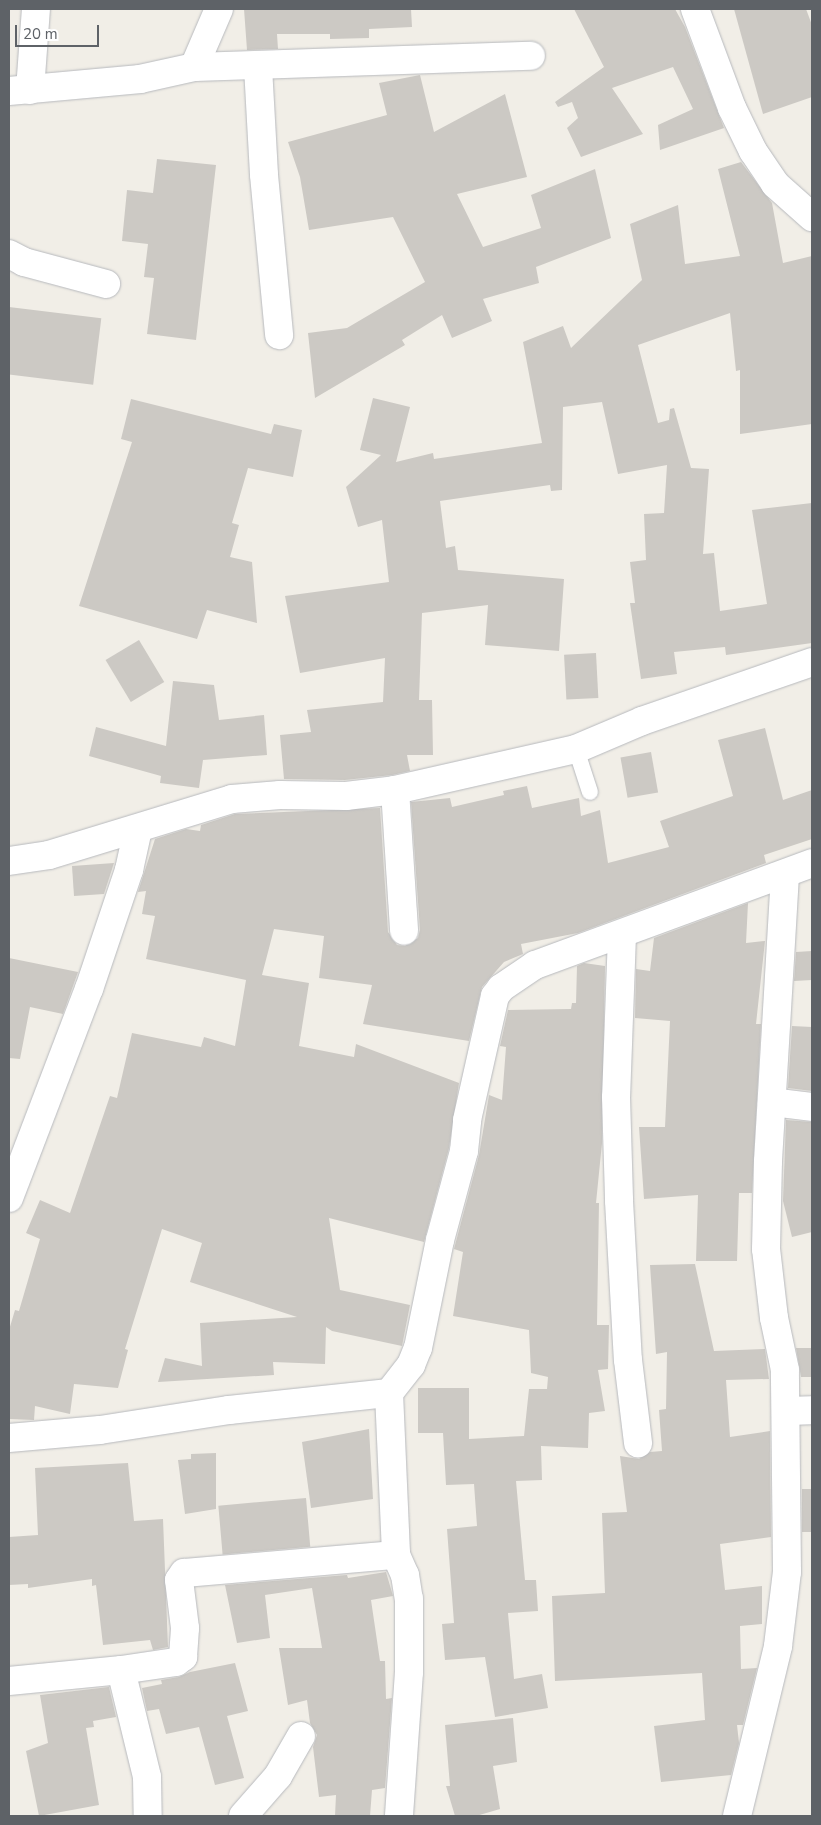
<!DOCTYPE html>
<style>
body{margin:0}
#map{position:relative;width:821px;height:1825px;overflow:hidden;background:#f1eee7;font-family:"Nunito Sans",sans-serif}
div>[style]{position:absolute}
.building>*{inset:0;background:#ccc9c4;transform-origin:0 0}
.roads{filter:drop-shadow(0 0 1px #b7b9bd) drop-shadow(0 0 1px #b7b9bd)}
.lane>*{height:16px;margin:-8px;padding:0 8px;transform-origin:8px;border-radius:8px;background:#fff}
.street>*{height:28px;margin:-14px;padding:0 14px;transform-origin:14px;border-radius:14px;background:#fff}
span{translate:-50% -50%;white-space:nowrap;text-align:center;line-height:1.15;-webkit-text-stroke:5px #fff;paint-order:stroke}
.frame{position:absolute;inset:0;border:10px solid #5e6267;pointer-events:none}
.scale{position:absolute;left:15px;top:25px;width:84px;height:22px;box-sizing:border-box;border:2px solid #5e6267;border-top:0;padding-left:6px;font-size:15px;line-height:18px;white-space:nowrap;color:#5e6267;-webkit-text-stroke:4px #fff;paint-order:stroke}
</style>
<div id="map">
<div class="building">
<i style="clip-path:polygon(244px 9px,411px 9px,412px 27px,369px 29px,369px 38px,330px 39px,330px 34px,277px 34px,278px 49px,247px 50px)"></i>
<i style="clip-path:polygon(574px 9px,675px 9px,685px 27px,724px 128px,660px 150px,658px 125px,693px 109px,673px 67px,612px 88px,643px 134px,581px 157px,567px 128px,578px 118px,572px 102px,558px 107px,555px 102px,604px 67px)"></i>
<i style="clip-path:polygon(734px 9px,806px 9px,812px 25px,812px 97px,763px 114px)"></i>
<i style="clip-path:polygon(420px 75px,434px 132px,505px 94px,527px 177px,457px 194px,483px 247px,541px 228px,531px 195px,595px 169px,611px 238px,536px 267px,539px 283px,483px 299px,492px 321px,452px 338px,442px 315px,402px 340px,405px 345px,315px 398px,308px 333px,347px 328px,425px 282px,393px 217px,309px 230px,300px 177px,288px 142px,387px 115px,379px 83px)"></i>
<i style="clip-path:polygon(157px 159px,216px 165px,196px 340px,147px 334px,154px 278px,144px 277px,148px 244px,122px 241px,127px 190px,153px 193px)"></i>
<i style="clip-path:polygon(741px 162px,772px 203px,783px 263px,812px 256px,812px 424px,740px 434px,740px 370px,736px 371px,730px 313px,638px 345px,658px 423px,669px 420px,670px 409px,674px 408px,691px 468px,709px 469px,703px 554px,714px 553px,720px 611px,767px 604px,752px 510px,812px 503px,812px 643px,726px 655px,725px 647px,674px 652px,677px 674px,641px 679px,630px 603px,635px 603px,630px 562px,646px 560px,644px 514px,664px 513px,667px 465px,618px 474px,602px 402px,563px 407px,562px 490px,551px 491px,550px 485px,440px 501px,446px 548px,455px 546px,458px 570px,564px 579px,559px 651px,485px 645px,488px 605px,422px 613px,419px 700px,432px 700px,433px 755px,407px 755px,410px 771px,392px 775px,345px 780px,284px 779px,280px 735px,311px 732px,307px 710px,383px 702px,385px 658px,300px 673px,285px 596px,389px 582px,382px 520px,358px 527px,346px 487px,381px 455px,360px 450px,373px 398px,410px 407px,396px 462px,433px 453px,434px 459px,542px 443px,523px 342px,563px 326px,571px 348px,642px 280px,630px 224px,678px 205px,685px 264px,740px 256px,718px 169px)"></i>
<i style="left:9px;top:307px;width:93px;height:67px;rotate:7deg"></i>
<i style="clip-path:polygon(131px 399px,271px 434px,274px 424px,302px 430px,293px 477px,248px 468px,232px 523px,239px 525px,230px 557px,252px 562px,257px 623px,207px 610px,197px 639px,79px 606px,132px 442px,121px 439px)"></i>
<i style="left:139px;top:640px;width:49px;height:39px;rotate:59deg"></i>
<i style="left:596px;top:653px;width:45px;height:32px;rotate:87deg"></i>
<i style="clip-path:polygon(173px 681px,214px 685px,219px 720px,264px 715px,267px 755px,203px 760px,199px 788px,160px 783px,161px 776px,89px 756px,96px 727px,166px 746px)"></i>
<i style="clip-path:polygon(765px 728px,783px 800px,812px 790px,812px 839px,764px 855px,766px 863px,578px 933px,521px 944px,523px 954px,504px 962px,482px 987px,469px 1041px,363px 1024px,372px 985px,319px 978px,324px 936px,274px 929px,262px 975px,309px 983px,299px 1046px,354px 1057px,356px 1044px,459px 1083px,449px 1148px,424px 1242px,329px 1218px,340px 1290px,410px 1305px,402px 1346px,332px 1331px,326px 1327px,325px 1364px,273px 1362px,274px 1375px,158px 1382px,165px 1358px,202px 1366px,200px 1323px,297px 1317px,190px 1282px,202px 1243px,162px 1229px,125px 1349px,128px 1350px,118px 1388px,74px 1384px,70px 1414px,35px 1406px,34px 1420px,9px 1419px,9px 1330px,15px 1310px,19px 1311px,40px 1239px,26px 1233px,40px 1200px,70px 1213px,110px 1096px,117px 1098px,132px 1033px,201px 1047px,204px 1037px,235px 1046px,246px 980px,146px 959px,155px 916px,142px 914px,146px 891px,138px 892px,155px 839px,186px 829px,200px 831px,201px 825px,235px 814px,380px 808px,388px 932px,397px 945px,405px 946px,418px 938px,420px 930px,411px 802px,450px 798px,452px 807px,504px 795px,503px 791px,527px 786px,532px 808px,579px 798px,581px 816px,600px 810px,608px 863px,669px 847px,660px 821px,733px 796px,718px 740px)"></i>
<i style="left:651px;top:752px;width:41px;height:31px;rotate:80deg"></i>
<i style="clip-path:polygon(114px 863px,104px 894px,74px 896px,72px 866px)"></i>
<i style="clip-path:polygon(748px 903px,746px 943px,765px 941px,756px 1024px,761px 1024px,752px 1193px,739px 1193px,737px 1261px,696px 1261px,698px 1195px,644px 1199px,639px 1127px,665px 1127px,670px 1021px,635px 1018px,636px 969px,650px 971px,654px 938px)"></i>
<i style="clip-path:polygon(812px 951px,812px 980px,794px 981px,796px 952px)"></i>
<i style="clip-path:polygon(9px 958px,78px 972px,63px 1014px,30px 1007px,20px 1059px,9px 1058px)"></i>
<i style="clip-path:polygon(584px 963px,605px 966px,602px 1143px,596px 1203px,599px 1203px,597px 1325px,609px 1325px,608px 1369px,598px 1370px,605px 1411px,589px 1413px,588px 1448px,541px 1446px,542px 1480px,516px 1481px,525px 1580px,536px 1580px,538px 1611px,508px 1613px,514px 1679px,542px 1674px,548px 1708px,495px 1717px,485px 1657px,445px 1660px,442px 1624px,454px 1623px,447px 1529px,477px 1526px,474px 1484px,446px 1485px,443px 1433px,418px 1433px,418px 1388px,469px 1388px,469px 1439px,524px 1436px,529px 1389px,547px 1389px,548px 1377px,531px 1373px,529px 1330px,453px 1316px,463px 1252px,454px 1249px,479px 1155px,489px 1095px,502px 1100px,506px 1047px,500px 1046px,508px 1010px,571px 1009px,572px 1003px,576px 1003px,577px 966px)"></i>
<i style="clip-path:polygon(792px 1026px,812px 1027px,812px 1091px,788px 1088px)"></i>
<i style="clip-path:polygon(786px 1120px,812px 1122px,812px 1232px,792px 1237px,783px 1201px)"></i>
<i style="clip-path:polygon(695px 1264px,714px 1351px,765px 1349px,769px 1379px,726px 1380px,730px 1437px,770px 1431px,771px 1537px,720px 1544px,725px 1590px,762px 1586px,762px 1624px,740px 1626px,741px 1669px,757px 1668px,743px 1725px,737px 1725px,739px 1743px,731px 1775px,661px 1782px,654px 1726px,705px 1720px,702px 1673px,555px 1681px,552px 1596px,605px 1593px,602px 1513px,627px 1512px,620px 1456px,639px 1459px,650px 1452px,662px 1451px,659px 1410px,666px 1409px,667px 1352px,656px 1354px,650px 1265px)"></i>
<i style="clip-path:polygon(796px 1348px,812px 1348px,812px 1377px,801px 1377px)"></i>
<i style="clip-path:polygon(369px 1429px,373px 1499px,311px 1508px,302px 1442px)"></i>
<i style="clip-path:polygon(216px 1453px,216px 1509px,185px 1514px,178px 1460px,191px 1459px,191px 1454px)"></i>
<i style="clip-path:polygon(128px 1463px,134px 1521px,163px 1519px,168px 1647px,153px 1650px,150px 1640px,103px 1645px,96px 1585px,92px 1586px,92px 1579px,28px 1588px,28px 1584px,9px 1585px,9px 1537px,38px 1535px,35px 1468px)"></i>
<i style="left:802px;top:1489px;width:10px;height:43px"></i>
<i style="left:306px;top:1498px;width:49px;height:88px;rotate:85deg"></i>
<i style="clip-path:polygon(386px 1572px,393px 1596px,371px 1600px,380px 1661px,385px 1661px,386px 1699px,392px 1698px,385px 1788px,372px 1790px,370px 1816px,335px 1816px,336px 1795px,319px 1797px,313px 1747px,317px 1735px,310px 1723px,307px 1700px,288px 1705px,279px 1648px,322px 1648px,312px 1588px,265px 1595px,270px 1638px,237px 1643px,225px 1585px,347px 1575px,348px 1578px)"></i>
<i style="clip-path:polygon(235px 1663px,248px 1711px,227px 1716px,244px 1778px,215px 1785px,199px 1727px,166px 1734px,159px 1709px,147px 1711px,142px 1688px,162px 1684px,161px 1680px,179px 1677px,190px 1672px)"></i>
<i style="clip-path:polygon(109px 1687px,116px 1717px,93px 1721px,94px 1727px,86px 1728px,99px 1805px,39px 1816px,26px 1751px,48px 1743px,40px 1695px)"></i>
<i style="clip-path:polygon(513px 1718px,517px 1762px,493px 1766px,500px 1809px,476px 1816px,455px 1816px,446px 1786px,450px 1786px,445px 1725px)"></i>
</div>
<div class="roads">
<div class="lane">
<i style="left:576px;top:749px;width:45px;rotate:72deg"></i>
</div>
<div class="street">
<i style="left:695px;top:9px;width:106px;rotate:69.5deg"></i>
<i style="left:732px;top:108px;width:48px;rotate:64deg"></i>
<i style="left:753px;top:151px;width:40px;rotate:56deg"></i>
<i style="left:775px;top:184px;width:50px;rotate:41.7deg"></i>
<i style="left:194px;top:67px;width:337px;rotate:-1.9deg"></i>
<i style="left:258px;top:67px;width:108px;rotate:86.8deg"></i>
<i style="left:264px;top:175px;width:161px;rotate:84.6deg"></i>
<i style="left:30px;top:90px;width:81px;rotate:-85.8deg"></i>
<i style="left:9px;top:91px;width:132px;rotate:-5.2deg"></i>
<i style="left:140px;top:79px;width:55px;rotate:-12.5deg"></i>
<i style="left:194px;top:67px;width:63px;rotate:-66.7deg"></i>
<i style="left:9px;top:254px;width:17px;rotate:28deg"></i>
<i style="left:24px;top:262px;width:85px;rotate:15deg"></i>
<i style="left:395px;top:790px;width:141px;rotate:86.3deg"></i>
<i style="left:9px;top:861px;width:40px;rotate:-8.5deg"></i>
<i style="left:49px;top:855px;width:191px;rotate:-17deg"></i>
<i style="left:232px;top:799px;width:48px;rotate:-4.8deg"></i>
<i style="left:280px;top:795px;width:66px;rotate:0.9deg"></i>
<i style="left:346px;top:796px;width:49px;rotate:-7deg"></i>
<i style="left:395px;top:790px;width:186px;rotate:-12.8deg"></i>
<i style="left:576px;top:749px;width:72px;rotate:-23deg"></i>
<i style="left:642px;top:721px;width:180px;rotate:-19.1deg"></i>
<i style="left:622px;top:935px;width:162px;rotate:92.1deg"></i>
<i style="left:616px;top:1097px;width:104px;rotate:88.3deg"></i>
<i style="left:619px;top:1201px;width:159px;rotate:86.8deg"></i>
<i style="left:628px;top:1360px;width:84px;rotate:83.1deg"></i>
<i style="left:772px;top:1102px;width:40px;rotate:7.1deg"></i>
<i style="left:9px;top:1198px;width:224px;rotate:-69.1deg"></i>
<i style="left:89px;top:989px;width:126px;rotate:-71.4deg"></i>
<i style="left:129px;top:870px;width:42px;rotate:-77.6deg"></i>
<i style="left:389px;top:1393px;width:36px;rotate:-52deg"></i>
<i style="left:411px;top:1365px;width:18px;rotate:-68deg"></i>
<i style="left:418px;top:1348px;width:110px;rotate:-78.5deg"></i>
<i style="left:440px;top:1240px;width:92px;rotate:-74.9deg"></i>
<i style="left:464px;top:1151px;width:31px;rotate:-84deg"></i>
<i style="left:467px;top:1120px;width:127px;rotate:-77.3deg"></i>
<i style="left:495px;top:996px;width:10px;rotate:-53deg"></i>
<i style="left:501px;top:988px;width:41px;rotate:-34.1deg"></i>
<i style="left:535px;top:965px;width:295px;rotate:-20.2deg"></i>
<i style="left:787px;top:1411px;width:25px;rotate:-2deg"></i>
<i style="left:9px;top:1438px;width:91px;rotate:-5deg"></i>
<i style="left:100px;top:1430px;width:131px;rotate:-8.8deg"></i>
<i style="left:229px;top:1410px;width:161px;rotate:-6.1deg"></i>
<i style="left:389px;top:1393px;width:162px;rotate:87.5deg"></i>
<i style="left:396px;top:1555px;width:22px;rotate:66deg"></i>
<i style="left:405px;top:1575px;width:24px;rotate:81deg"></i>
<i style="left:409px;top:1599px;width:73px;rotate:90deg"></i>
<i style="left:409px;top:1672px;width:144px;rotate:94deg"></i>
<i style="left:121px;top:1670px;width:56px;rotate:-8.3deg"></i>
<i style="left:176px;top:1662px;width:9px;rotate:-36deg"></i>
<i style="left:183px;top:1657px;width:29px;rotate:-86deg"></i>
<i style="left:185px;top:1628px;width:48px;rotate:-97.1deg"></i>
<i style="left:179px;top:1580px;width:9px;rotate:-54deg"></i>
<i style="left:184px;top:1573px;width:213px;rotate:-4.9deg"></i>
<i style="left:9px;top:1681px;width:113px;rotate:-5.6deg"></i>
<i style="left:121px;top:1670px;width:110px;rotate:76.3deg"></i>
<i style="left:147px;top:1777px;width:39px;rotate:89deg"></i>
<i style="left:243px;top:1816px;width:53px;rotate:-48.8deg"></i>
<i style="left:278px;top:1776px;width:46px;rotate:-60.1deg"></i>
<i style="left:737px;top:1816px;width:175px;rotate:-76.4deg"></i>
<i style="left:778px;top:1646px;width:75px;rotate:-83.1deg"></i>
<i style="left:787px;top:1572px;width:202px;rotate:-90.6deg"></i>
<i style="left:785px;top:1370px;width:53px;rotate:-101.9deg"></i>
<i style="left:774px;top:1318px;width:69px;rotate:-96.6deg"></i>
<i style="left:766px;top:1249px;width:88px;rotate:-88.7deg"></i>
<i style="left:768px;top:1161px;width:286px;rotate:-86.6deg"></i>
</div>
</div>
<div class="frame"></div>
<div class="scale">20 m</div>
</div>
